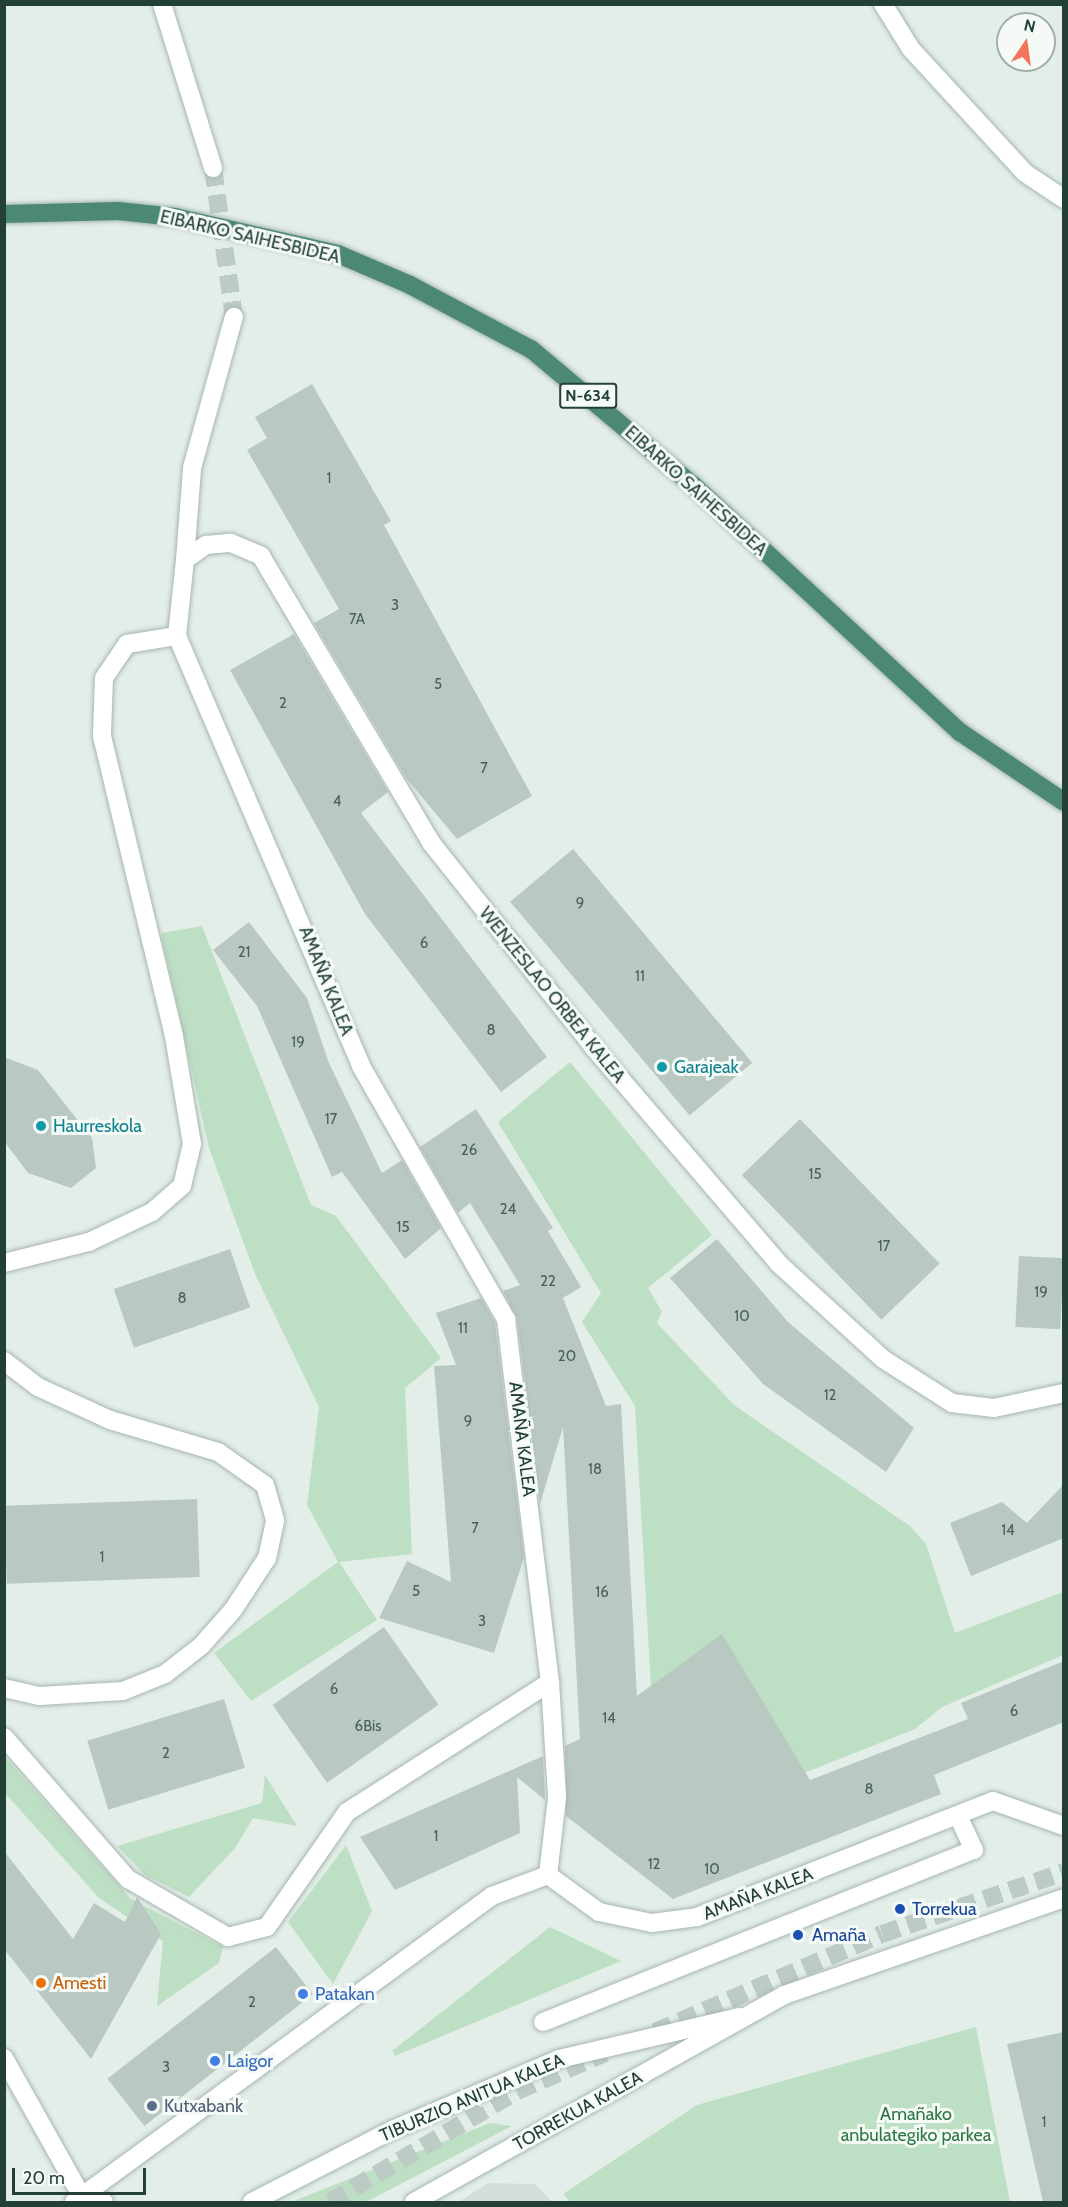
<!DOCTYPE html>
<meta charset="utf-8">
<style>
body{margin:0}
#map{position:relative;width:1068px;height:2207px;overflow:hidden;background:#e4eee9;font-family:Cabin,sans-serif}
div>[style]{position:absolute}
.built>*{inset:0;background:#d2ded7}
.green>*{inset:0;background:#bddfc3}
.building>*{inset:0;background:#b9c9c1;transform-origin:0 0}
.minor-tunnel>*{height:18px;margin-top:-9px;transform-origin:0;background:repeating-linear-gradient(90deg,#bdcbc5 0 18px,transparent 0 27px)}
.tertiary-tunnel>*{height:18px;margin-top:-9px;transform-origin:0;background:repeating-linear-gradient(90deg,#bdcbc5 0 18px,transparent 0 27px)}
.roads{filter:drop-shadow(0 0 2px #a6b6b0) drop-shadow(0 0 2px #a6b6b0)}
.pedestrian>*{height:18px;margin:-9px;padding:0 9px;transform-origin:9px;border-radius:9px;background:#fff}
.minor>*{height:18px;margin:-9px;padding:0 9px;transform-origin:9px;border-radius:9px;background:#fff}
.tertiary>*{height:18px;margin:-9px;padding:0 9px;transform-origin:9px;border-radius:9px;background:#fff}
.trunk>*{height:18px;margin:-9px;padding:0 9px;transform-origin:9px;border-radius:9px;background:#4b8875}
.dots>*{width:16px;height:16px;translate:-50% -50%;box-sizing:border-box;border:3px solid #f5faf7;border-radius:50%}
span{translate:-50% -50%;white-space:nowrap;text-align:center;line-height:1.15;-webkit-text-stroke:6px #f5faf7;paint-order:stroke}
.number-label{font-size:15px;color:#486259}
.number-label span{-webkit-text-stroke-width:0}
.shield-label span{padding:2px 4px;background:#f5faf7;border:2px solid;border-radius:4px;-webkit-text-stroke-width:0}
.shield-label{font-size:16px;color:#234036;font-weight:700}
.street-label{font-size:18px;color:#234036}
.culture-label{font-size:18px;color:#0d838f}
.left{translate:0 -50%;text-align:left}
.transit-label{font-size:18px;color:#164399}
.food-label{font-size:18px;color:#c56008}
.shop-label{font-size:18px;color:#366cbe}
.service-label{font-size:18px;color:#4e5e75}
.park-label{font-size:18px;color:#2c7743}
.frame{position:absolute;inset:0;border:6px solid #234036;pointer-events:none}
.north{position:absolute;left:996px;top:12px;width:60px;height:60px;box-sizing:border-box;background:#f5faf7;border:2px solid #a1b0aa;border-radius:50%;rotate:13deg;font-size:16px;font-weight:700;line-height:24px;text-align:center;color:#234036}
.north::after{content:'';display:block;margin:auto;width:21px;height:27px;background:#f3755c;clip-path:polygon(50% 0,100% 100%,50% 72%,0 100%)}
.scale{position:absolute;left:12px;top:2168px;width:134px;height:27px;box-sizing:border-box;border:3px solid #234036;border-top:0;padding-left:8px;font-size:18px;line-height:21px;white-space:nowrap;color:#234036;-webkit-text-stroke:4px #f5faf7;paint-order:stroke}
</style>
<div id="map">
<div class="built">
<i style="clip-path:polygon(488px 2183px,535px 2184px,552px 2202px,459px 2202px)"></i>
</div>
<div class="green">
<i style="clip-path:polygon(202px 926px,311px 1205px,336px 1216px,441px 1358px,405px 1388px,412px 1554px,339px 1562px,377px 1620px,251px 1701px,214px 1653px,338px 1562px,307px 1505px,319px 1407px,255px 1274px,209px 1148px,161px 933px)"></i>
<i style="clip-path:polygon(570px 1062px,712px 1235px,648px 1288px,662px 1312px,657px 1323px,734px 1405px,910px 1526px,926px 1544px,955px 1633px,1063px 1592px,1063px 1655px,942px 1707px,915px 1729px,688px 1819px,657px 1794px,635px 1406px,582px 1322px,601px 1293px,498px 1122px)"></i>
<i style="clip-path:polygon(4px 1756px,131px 1899px,223px 1947px,219px 1963px,157px 2006px,163px 1941px,99px 1898px,5px 1793px)"></i>
<i style="clip-path:polygon(265px 1775px,297px 1826px,253px 1818px,235px 1848px,189px 1897px,145px 1875px,117px 1846px,262px 1803px)"></i>
<i style="clip-path:polygon(346px 1845px,372px 1911px,333px 1984px,288px 1922px)"></i>
<i style="clip-path:polygon(550px 1927px,621px 1961px,395px 2056px,392px 2051px)"></i>
<i style="clip-path:polygon(976px 2027px,1010px 2202px,570px 2202px,563px 2194px,697px 2105px)"></i>
<i style="clip-path:polygon(490px 2123px,512px 2126px,366px 2202px,291px 2202px)"></i>
</div>
<div class="building">
<i style="clip-path:polygon(312px 384px,391px 521px,384px 525px,532px 796px,457px 839px,406px 778px,314px 623px,339px 609px,247px 450px,267px 438px,255px 417px)"></i>
<i style="clip-path:polygon(294px 634px,388px 792px,361px 813px,547px 1057px,501px 1092px,365px 914px,230px 670px)"></i>
<i style="left:573px;top:849px;width:279px;height:82px;rotate:50deg"></i>
<i style="clip-path:polygon(249px 922px,307px 998px,329px 1063px,382px 1173px,402px 1160px,441px 1228px,405px 1259px,342px 1172px,332px 1177px,257px 1006px,213px 950px)"></i>
<i style="clip-path:polygon(4px 1057px,38px 1070px,92px 1138px,96px 1168px,71px 1188px,28px 1173px,4px 1141px)"></i>
<i style="clip-path:polygon(476px 1109px,553px 1228px,548px 1231px,581px 1287px,563px 1298px,606px 1406px,621px 1404px,637px 1696px,722px 1634px,810px 1780px,968px 1719px,961px 1703px,1064px 1661px,1064px 1722px,934px 1775px,941px 1794px,673px 1899px,566px 1816px,565px 1746px,580px 1739px,563px 1427px,540px 1504px,517px 1318px,503px 1291px,520px 1285px,470px 1203px,458px 1213px,420px 1147px)"></i>
<i style="left:800px;top:1119px;width:201px;height:81px;rotate:46deg"></i>
<i style="clip-path:polygon(717px 1239px,788px 1322px,914px 1428px,886px 1472px,763px 1384px,670px 1278px)"></i>
<i style="left:230px;top:1249px;width:62px;height:123px;rotate:71deg"></i>
<i style="left:1019px;top:1256px;width:45px;height:71px;rotate:3deg"></i>
<i style="clip-path:polygon(481px 1298px,495px 1323px,524px 1557px,494px 1653px,379px 1618px,407px 1561px,451px 1582px,434px 1366px,456px 1365px,436px 1313px)"></i>
<i style="clip-path:polygon(1064px 1484px,1064px 1538px,971px 1576px,950px 1523px,1002px 1502px,1027px 1523px)"></i>
<i style="left:197px;top:1499px;width:78px;height:193px;rotate:88deg"></i>
<i style="left:384px;top:1627px;width:95px;height:136px;rotate:55deg"></i>
<i style="left:224px;top:1699px;width:72px;height:143px;rotate:73deg"></i>
<i style="clip-path:polygon(543px 1756px,545px 1800px,517px 1777px,520px 1833px,395px 1890px,360px 1837px)"></i>
<i style="clip-path:polygon(4px 1851px,73px 1939px,94px 1903px,125px 1922px,137px 1897px,161px 1934px,91px 2059px,4px 1949px)"></i>
<i style="left:276px;top:1947px;width:60px;height:214px;rotate:52deg"></i>
<i style="clip-path:polygon(1064px 2032px,1064px 2202px,1043px 2202px,1007px 2044px)"></i>
</div>
<div class="minor-tunnel">
<i style="left:213px;top:168px;width:150px;rotate:82deg"></i>
</div>
<div class="tertiary-tunnel">
<i style="left:655px;top:2032px;width:247px;rotate:-23.4deg"></i>
<i style="left:882px;top:1934px;width:192px;rotate:-18.8deg"></i>
<i style="left:330px;top:2202px;width:217px;rotate:-30.7deg"></i>
<i style="left:517px;top:2091px;width:96px;rotate:-23.4deg"></i>
</div>
<div class="roads">
<div class="pedestrian">
<i style="left:543px;top:2022px;width:464px;rotate:-21.8deg"></i>
<i style="left:974px;top:1850px;width:38px;rotate:-115deg"></i>
</div>
<div class="minor">
<i style="left:162px;top:4px;width:172px;rotate:72.7deg"></i>
<i style="left:883px;top:4px;width:53px;rotate:58.1deg"></i>
<i style="left:911px;top:49px;width:168px;rotate:47.4deg"></i>
<i style="left:1025px;top:173px;width:47px;rotate:33.7deg"></i>
<i style="left:185px;top:560px;width:92px;rotate:-85.6deg"></i>
<i style="left:192px;top:468px;width:157px;rotate:-74.5deg"></i>
<i style="left:177px;top:636px;width:76px;rotate:-84deg"></i>
<i style="left:185px;top:560px;width:26px;rotate:-36deg"></i>
<i style="left:206px;top:545px;width:25px;rotate:-5deg"></i>
<i style="left:231px;top:543px;width:33px;rotate:23deg"></i>
<i style="left:261px;top:556px;width:335px;rotate:59.3deg"></i>
<i style="left:432px;top:844px;width:260px;rotate:51.5deg"></i>
<i style="left:594px;top:1048px;width:284px;rotate:49.4deg"></i>
<i style="left:779px;top:1264px;width:141px;rotate:42.4deg"></i>
<i style="left:883px;top:1359px;width:82px;rotate:32.5deg"></i>
<i style="left:952px;top:1403px;width:42px;rotate:6.8deg"></i>
<i style="left:994px;top:1408px;width:72px;rotate:-12.1deg"></i>
<i style="left:177px;top:636px;width:468px;rotate:66.8deg"></i>
<i style="left:361px;top:1066px;width:292px;rotate:60.2deg"></i>
<i style="left:506px;top:1319px;width:366px;rotate:83.1deg"></i>
<i style="left:550px;top:1682px;width:116px;rotate:86.5deg"></i>
<i style="left:557px;top:1798px;width:78px;rotate:96.7deg"></i>
<i style="left:4px;top:1263px;width:88px;rotate:-13.9deg"></i>
<i style="left:89px;top:1242px;width:70px;rotate:-25.5deg"></i>
<i style="left:152px;top:1212px;width:40px;rotate:-41deg"></i>
<i style="left:182px;top:1186px;width:43px;rotate:-76.6deg"></i>
<i style="left:192px;top:1144px;width:109px;rotate:-99.5deg"></i>
<i style="left:174px;top:1036px;width:309px;rotate:-103.5deg"></i>
<i style="left:102px;top:735px;width:57px;rotate:-88deg"></i>
<i style="left:104px;top:678px;width:41px;rotate:-55.9deg"></i>
<i style="left:127px;top:644px;width:51px;rotate:-9.1deg"></i>
<i style="left:4px;top:1361px;width:43px;rotate:37.4deg"></i>
<i style="left:38px;top:1387px;width:79px;rotate:24.6deg"></i>
<i style="left:110px;top:1420px;width:113px;rotate:16.5deg"></i>
<i style="left:218px;top:1452px;width:57px;rotate:35.1deg"></i>
<i style="left:265px;top:1485px;width:37px;rotate:74deg"></i>
<i style="left:275px;top:1521px;width:38px;rotate:102deg"></i>
<i style="left:267px;top:1558px;width:62px;rotate:123.2deg"></i>
<i style="left:233px;top:1610px;width:48px;rotate:131.6deg"></i>
<i style="left:201px;top:1646px;width:46px;rotate:142.1deg"></i>
<i style="left:165px;top:1674px;width:45px;rotate:158deg"></i>
<i style="left:123px;top:1691px;width:84px;rotate:176.6deg"></i>
<i style="left:39px;top:1696px;width:36px;rotate:-167deg"></i>
<i style="left:4px;top:1737px;width:189px;rotate:48.9deg"></i>
<i style="left:128px;top:1879px;width:116px;rotate:30.1deg"></i>
<i style="left:228px;top:1937px;width:40px;rotate:-14.4deg"></i>
<i style="left:267px;top:1927px;width:140px;rotate:-55.2deg"></i>
<i style="left:347px;top:1812px;width:241px;rotate:-32.6deg"></i>
<i style="left:548px;top:1875px;width:63px;rotate:36deg"></i>
<i style="left:599px;top:1912px;width:54px;rotate:11.7deg"></i>
<i style="left:652px;top:1923px;width:45px;rotate:-7.6deg"></i>
<i style="left:697px;top:1917px;width:318px;rotate:-21.4deg"></i>
<i style="left:993px;top:1801px;width:75px;rotate:19.4deg"></i>
<i style="left:4px;top:2058px;width:157px;rotate:60.7deg"></i>
<i style="left:81px;top:2195px;width:24px;rotate:17deg"></i>
<i style="left:74px;top:2202px;width:518px;rotate:-36.21deg"></i>
<i style="left:492px;top:1896px;width:60px;rotate:-20.6deg"></i>
<i style="left:252px;top:2202px;width:157px;rotate:-27.2deg"></i>
<i style="left:392px;top:2130px;width:181px;rotate:-23deg"></i>
<i style="left:559px;top:2059px;width:185px;rotate:-13.1deg"></i>
</div>
<div class="tertiary">
<i style="left:414px;top:2202px;width:424px;rotate:-29.2deg"></i>
<i style="left:784px;top:1995px;width:296px;rotate:-19.1deg"></i>
</div>
<div class="trunk">
<i style="left:4px;top:214px;width:114px;rotate:-1.5deg"></i>
<i style="left:118px;top:211px;width:57px;rotate:6deg"></i>
<i style="left:175px;top:217px;width:167px;rotate:12.8deg"></i>
<i style="left:338px;top:254px;width:78px;rotate:23.3deg"></i>
<i style="left:410px;top:285px;width:138px;rotate:28deg"></i>
<i style="left:532px;top:350px;width:210px;rotate:40deg"></i>
<i style="left:693px;top:485px;width:364px;rotate:42.8deg"></i>
<i style="left:960px;top:732px;width:125px;rotate:33.9deg"></i>
</div>
</div>
<div class="dots">
<i style="left:662px;top:1067px;background:#0f9aa8"></i>
<i style="left:41px;top:1126px;background:#0f9aa8"></i>
<i style="left:900px;top:1909px;background:#1a4fb4"></i>
<i style="left:798px;top:1935px;background:#1a4fb4"></i>
<i style="left:41px;top:1983px;background:#e8710a"></i>
<i style="left:303px;top:1994px;background:#3f7fe0"></i>
<i style="left:215px;top:2061px;background:#3f7fe0"></i>
<i style="left:152px;top:2106px;background:#5c6f8a"></i>
</div>
<div class="number-label">
<span style="left:329px;top:479px">1</span>
<span style="left:395px;top:606px">3</span>
<span style="left:357px;top:620px">7A</span>
<span style="left:438px;top:685px">5</span>
<span style="left:283px;top:704px">2</span>
<span style="left:484px;top:769px">7</span>
<span style="left:337px;top:802px">4</span>
<span style="left:580px;top:904px">9</span>
<span style="left:424px;top:944px">6</span>
<span style="left:244px;top:953px">21</span>
<span style="left:640px;top:977px">11</span>
<span style="left:491px;top:1031px">8</span>
<span style="left:298px;top:1043px">19</span>
<span style="left:331px;top:1120px">17</span>
<span style="left:469px;top:1151px">26</span>
<span style="left:815px;top:1175px">15</span>
<span style="left:508px;top:1210px">24</span>
<span style="left:403px;top:1228px">15</span>
<span style="left:884px;top:1247px">17</span>
<span style="left:548px;top:1282px">22</span>
<span style="left:1041px;top:1293px">19</span>
<span style="left:182px;top:1299px">8</span>
<span style="left:742px;top:1317px">10</span>
<span style="left:463px;top:1329px">11</span>
<span style="left:567px;top:1357px">20</span>
<span style="left:830px;top:1396px">12</span>
<span style="left:468px;top:1422px">9</span>
<span style="left:595px;top:1470px">18</span>
<span style="left:475px;top:1529px">7</span>
<span style="left:1008px;top:1531px">14</span>
<span style="left:102px;top:1558px">1</span>
<span style="left:416px;top:1592px">5</span>
<span style="left:602px;top:1593px">16</span>
<span style="left:482px;top:1622px">3</span>
<span style="left:334px;top:1690px">6</span>
<span style="left:1014px;top:1712px">6</span>
<span style="left:609px;top:1719px">14</span>
<span style="left:368px;top:1727px">6Bis</span>
<span style="left:166px;top:1754px">2</span>
<span style="left:869px;top:1790px">8</span>
<span style="left:436px;top:1837px">1</span>
<span style="left:654px;top:1865px">12</span>
<span style="left:712px;top:1870px">10</span>
<span style="left:252px;top:2003px">2</span>
<span style="left:166px;top:2068px">3</span>
<span style="left:1044px;top:2123px">1</span>
</div>
<div class="shield-label">
<span style="left:588px;top:396px">N-634</span>
</div>
<div class="street-label">
<span style="left:250px;top:237px;rotate:13deg">EIBARKO SAIHESBIDEA</span>
<span style="left:696px;top:491px;rotate:42deg">EIBARKO SAIHESBIDEA</span>
<span style="left:326px;top:981px;rotate:68deg">AMAÑA KALEA</span>
<span style="left:552px;top:995px;rotate:51deg">WENZESLAO ORBEA KALEA</span>
<span style="left:522px;top:1439px;rotate:83deg">AMAÑA KALEA</span>
<span style="left:758px;top:1894px;rotate:-21deg">AMAÑA KALEA</span>
<span style="left:472px;top:2098px;rotate:-23deg">TIBURZIO ANITUA KALEA</span>
<span style="left:578px;top:2111px;rotate:-29deg">TORREKUA KALEA</span>
</div>
<div class="culture-label">
<span class="left" style="left:674px;top:1067px">Garajeak</span>
<span class="left" style="left:53px;top:1126px">Haurreskola</span>
</div>
<div class="transit-label">
<span class="left" style="left:912px;top:1909px">Torrekua</span>
<span class="left" style="left:812px;top:1935px">Amaña</span>
</div>
<div class="food-label">
<span class="left" style="left:53px;top:1983px">Amesti</span>
</div>
<div class="shop-label">
<span class="left" style="left:315px;top:1994px">Patakan</span>
<span class="left" style="left:227px;top:2061px">Laigor</span>
</div>
<div class="service-label">
<span class="left" style="left:164px;top:2106px">Kutxabank</span>
</div>
<div class="park-label">
<span style="left:916px;top:2125px">Amañako<br>anbulategiko parkea</span>
</div>
<div class="frame"></div>
<div class="north">N</div>
<div class="scale">20 m</div>
</div>
